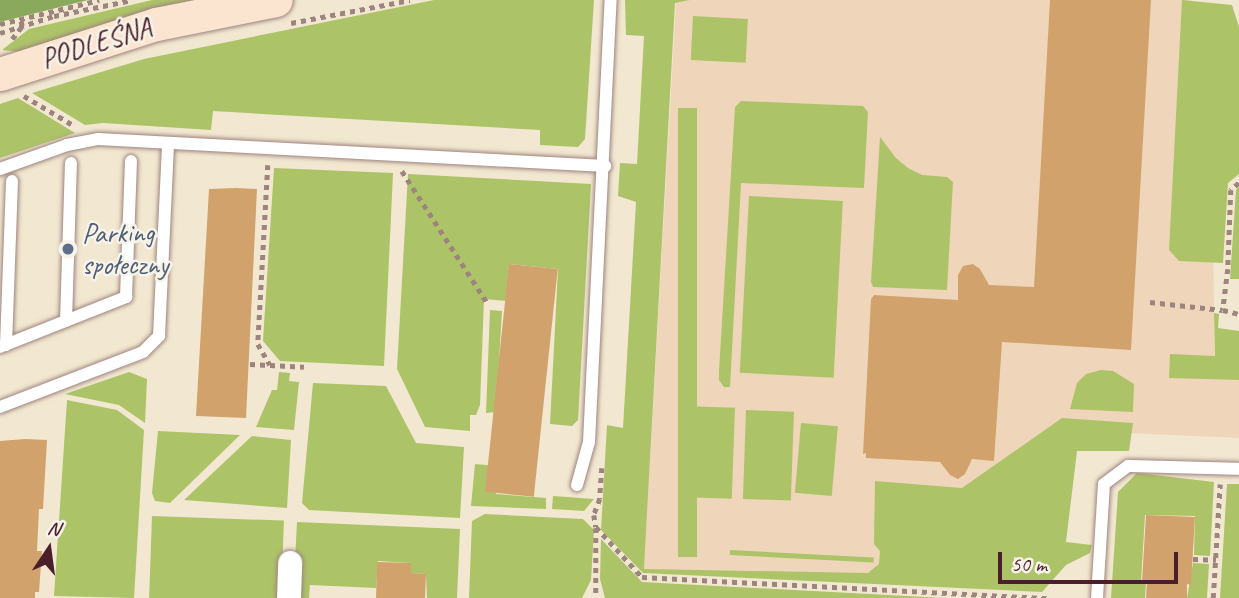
<!DOCTYPE html>
<meta charset="utf-8">
<style>
body{margin:0}
#map{position:relative;width:1239px;height:598px;overflow:hidden;background:#f2e8d1;font-family:Caveat,sans-serif}
div>[style]{position:absolute}
.built>*{inset:0;background:#efd6bb}
.green>*{inset:0;background:#adc368;transform-origin:0 0}
.forest>*{inset:0;background:#8aa95c}
.building>*{inset:0;background:#d2a26c;transform-origin:0 0}
.path>*{height:4.5px;margin-top:-2.25px;transform-origin:0;background:repeating-linear-gradient(90deg,#9e847e 0 5px,transparent 0 10px)}
.roads{filter:drop-shadow(0 0 2px #9e847e) drop-shadow(0 0 2px #9e847e)}
.lane>*{height:12px;margin:-6px;padding:0 6px;transform-origin:6px;border-radius:6px;background:#fff}
.street>*{height:24px;margin:-12px;padding:0 12px;transform-origin:12px;border-radius:12px;background:#fff}
.secondary>*{height:33px;margin:-16.5px;padding:0 16.5px;transform-origin:16.5px;border-radius:16.5px;background:#fce5d0}
.dots>*{width:19px;height:19px;translate:-50% -50%;box-sizing:border-box;border:4px solid #f7f3e8;border-radius:50%}
span{translate:-50% -50%;white-space:nowrap;text-align:center;line-height:1.15;-webkit-text-stroke:5px #f7f3e8;paint-order:stroke}
.street-label{font-size:28px;color:#4a1f2b}
.service-label{font-size:28px;color:#4e5e75}
.left{translate:0 -50%;text-align:left}
.north{position:absolute;left:14px;top:514px;width:70px;height:70px;-webkit-text-stroke:5px #f7f3e8;paint-order:stroke;rotate:13deg;font-size:19px;font-weight:700;line-height:28px;text-align:center;color:#4a1f2b}
.north::after{content:'';display:block;margin:auto;width:24px;height:32px;background:#4a1f2b;clip-path:polygon(50% 0,100% 100%,50% 72%,0 100%)}
.scale{position:absolute;left:998px;top:552px;width:180px;height:32px;box-sizing:border-box;border:4px solid #4a1f2b;border-top:0;padding-left:9px;font-size:21px;line-height:24px;white-space:nowrap;color:#4a1f2b;-webkit-text-stroke:5px #f7f3e8;paint-order:stroke}
</style>
<div id="map">
<div class="built">
<i style="clip-path:polygon(689px 0,1191px 0,1211px 78px,1215px 379px,1239px 380px,1239px 438px,1057px 430px,926px 581px,644px 569px,676px 3px)"></i>
</div>
<div class="green">
<i style="clip-path:polygon(152px 0,205px 0,21px 52px,2px 50px,29px 29px)"></i>
<i style="clip-path:polygon(434px 0,594px 0,585px 139px,578px 147px,540px 145px,540px 130px,213px 111px,211px 130px,103px 123px,85px 125px,32px 93px,144px 59px)"></i>
<i style="clip-path:polygon(625px 0,690px 0,675px 3px,644px 569px,868px 573px,879px 564px,880px 551px,874px 544px,875px 481px,962px 488px,1062px 418px,1133px 423px,1129px 451px,1077px 451px,1066px 542px,1092px 545px,1090px 553px,1066px 565px,1042px 592px,643px 573px,601px 530px,607px 425px,623px 428px,636px 202px,618px 196px,620px 163px,637px 164px,644px 36px,626px 35px)"></i>
<i style="clip-path:polygon(1182px 0,1232px 5px,1239px 27px,1239px 174px,1228px 183px,1223px 263px,1179px 261px,1169px 250px)"></i>
<i style="left:693px;top:16px;width:55px;height:44px;rotate:3deg"></i>
<i style="clip-path:polygon(18px 98px,75px 133px,0 158px,0 104px)"></i>
<i style="clip-path:polygon(741px 101px,863px 106px,868px 112px,864px 188px,741px 183px,730px 387px,724px 387px,719px 380px,719px 371px,735px 107px)"></i>
<i style="left:678px;top:108px;width:19px;height:449px"></i>
<i style="clip-path:polygon(880px 137px,896px 158px,908px 168px,922px 175px,947px 177px,953px 182px,947px 290px,873px 287px,871px 282px)"></i>
<i style="clip-path:polygon(274px 168px,393px 173px,384px 366px,280px 361px,263px 341px)"></i>
<i style="clip-path:polygon(408px 174px,591px 184px,578px 420px,572px 426px,550px 424px,558px 269px,509px 264px,507px 301px,484px 299px,480px 405px,476px 415px,470px 415px,470px 431px,425px 427px,397px 369px)"></i>
<i style="clip-path:polygon(1239px 186px,1239px 279px,1230px 279px,1236px 190px)"></i>
<i style="left:749px;top:196px;width:94px;height:177px;rotate:3deg"></i>
<i style="clip-path:polygon(490px 310px,502px 311px,496px 412px,486px 413px)"></i>
<i style="clip-path:polygon(1214px 313px,1219px 314px,1218px 328px,1239px 331px,1239px 380px,1169px 378px,1170px 354px,1215px 356px)"></i>
<i style="clip-path:polygon(1101px 370px,1113px 371px,1134px 384px,1133px 412px,1070px 409px,1077px 383px,1086px 374px)"></i>
<i style="clip-path:polygon(129px 372px,147px 379px,145px 423px,119px 405px,65px 394px)"></i>
<i style="clip-path:polygon(279px 372px,290px 373px,289px 381px,299px 382px,294px 430px,256px 427px,272px 390px,277px 390px)"></i>
<i style="clip-path:polygon(313px 383px,386px 386px,416px 443px,464px 447px,460px 518px,309px 510px,302px 503px)"></i>
<i style="clip-path:polygon(67px 400px,117px 410px,144px 430px,134px 598px,54px 596px)"></i>
<i style="left:683px;top:406px;width:52px;height:91px;rotate:2deg"></i>
<i style="left:746px;top:410px;width:48px;height:89px;rotate:2deg"></i>
<i style="left:801px;top:423px;width:37px;height:70px;rotate:5deg"></i>
<i style="clip-path:polygon(158px 431px,240px 435px,170px 503px,155px 501px,152px 493px)"></i>
<i style="clip-path:polygon(252px 436px,291px 440px,287px 508px,184px 500px)"></i>
<i style="clip-path:polygon(475px 464px,497px 466px,496px 494px,546px 498px,546px 509px,471px 506px)"></i>
<i style="clip-path:polygon(1137px 473px,1214px 482px,1210px 556px,1194px 555px,1195px 516px,1145px 515px,1141px 582px,1146px 583px,1145px 598px,1111px 598px,1118px 492px)"></i>
<i style="clip-path:polygon(1227px 484px,1239px 484px,1239px 598px,1220px 598px)"></i>
<i style="clip-path:polygon(553px 496px,594px 499px,584px 511px,552px 509px)"></i>
<i style="clip-path:polygon(485px 514px,583px 519px,594px 530px,591px 580px,582px 598px,469px 598px,472px 521px)"></i>
<i style="left:152px;top:516px;width:132px;height:82px;rotate:2deg"></i>
<i style="clip-path:polygon(297px 522px,460px 529px,457px 598px,427px 598px,426px 574px,411px 573px,411px 563px,378px 561px,376px 588px,310px 585px,309px 598px,293px 598px)"></i>
<i style="clip-path:polygon(601px 539px,642px 582px,944px 598px,605px 598px,600px 579px)"></i>
<i style="left:730px;top:550px;width:144px;height:5px;rotate:3deg"></i>
<i style="clip-path:polygon(1193px 563px,1209px 564px,1207px 598px,1187px 598px)"></i>
</div>
<div class="forest">
<i style="clip-path:polygon(0 0,88px 0,0 22px)"></i>
</div>
<div class="building">
<i style="clip-path:polygon(1050px 0,1151px 0,1131px 350px,1002px 342px,994px 461px,972px 459px,965px 474px,958px 479px,950px 475px,940px 462px,866px 458px,866px 453px,863px 454px,871px 299px,874px 295px,958px 300px,958px 275px,963px 266px,973px 264px,980px 269px,989px 285px,1034px 287px)"></i>
<i style="clip-path:polygon(236px 188px,257px 189px,246px 418px,196px 416px,209px 189px)"></i>
<i style="left:509px;top:264px;width:49px;height:229px;rotate:6deg"></i>
<i style="clip-path:polygon(25px 439px,47px 440px,43px 509px,39px 509px,37px 551px,42px 551px,39px 592px,35px 592px,35px 598px,0 598px,0 441px)"></i>
<i style="clip-path:polygon(1146px 515px,1195px 517px,1191px 585px,1187px 584px,1187px 598px,1146px 598px,1147px 582px,1142px 582px)"></i>
<i style="clip-path:polygon(377px 562px,411px 563px,411px 573px,426px 574px,425px 598px,376px 598px)"></i>
</div>
<div class="path">
<i style="left:291px;top:23px;width:121px;rotate:-10.9deg"></i>
<i style="left:0;top:24px;width:102px;rotate:-13.6deg"></i>
<i style="left:0;top:33px;width:57px;rotate:-17.5deg"></i>
<i style="left:54px;top:16px;width:76px;rotate:-11.5deg"></i>
<i style="left:12px;top:39px;width:16px;rotate:-52deg"></i>
<i style="left:22px;top:26px;width:8px;rotate:-104deg"></i>
<i style="left:24px;top:96px;width:57px;rotate:30.6deg"></i>
<i style="left:268px;top:165px;width:179px;rotate:93.2deg"></i>
<i style="left:258px;top:344px;width:24px;rotate:60deg"></i>
<i style="left:270px;top:365px;width:34px;rotate:3deg"></i>
<i style="left:402px;top:171px;width:158px;rotate:57.1deg"></i>
<i style="left:1239px;top:183px;width:11px;rotate:139deg"></i>
<i style="left:1231px;top:190px;width:79px;rotate:92.2deg"></i>
<i style="left:1228px;top:269px;width:41px;rotate:97deg"></i>
<i style="left:1223px;top:310px;width:16px;rotate:14deg"></i>
<i style="left:1150px;top:302px;width:73px;rotate:6.3deg"></i>
<i style="left:250px;top:364px;width:19px;rotate:3deg"></i>
<i style="left:602px;top:468px;width:31px;rotate:94deg"></i>
<i style="left:600px;top:499px;width:17px;rotate:111deg"></i>
<i style="left:594px;top:515px;width:12px;rotate:81deg"></i>
<i style="left:596px;top:527px;width:68px;rotate:47.4deg"></i>
<i style="left:642px;top:577px;width:406px;rotate:3deg"></i>
<i style="left:596px;top:528px;width:70px;rotate:90deg"></i>
<i style="left:1193px;top:559px;width:23px;rotate:2deg"></i>
<i style="left:1213px;top:598px;width:114px;rotate:-86.5deg"></i>
</div>
<div class="roads">
<div class="lane">
<i style="left:0;top:169px;width:71px;rotate:-19.7deg"></i>
<i style="left:67px;top:145px;width:32px;rotate:-11deg"></i>
<i style="left:98px;top:139px;width:508px;rotate:3.05deg"></i>
<i style="left:66px;top:321px;width:158px;rotate:-88.2deg"></i>
<i style="left:6px;top:345px;width:164px;rotate:-87.9deg"></i>
<i style="left:0;top:347px;width:136px;rotate:-21.6deg"></i>
<i style="left:126px;top:297px;width:136px;rotate:-87.9deg"></i>
<i style="left:0;top:407px;width:153px;rotate:-21deg"></i>
<i style="left:143px;top:352px;width:23px;rotate:-45deg"></i>
<i style="left:159px;top:336px;width:193px;rotate:-87.3deg"></i>
<i style="left:577px;top:485px;width:45px;rotate:-74.4deg"></i>
<i style="left:589px;top:442px;width:443px;rotate:-87.2deg"></i>
<i style="left:1097px;top:598px;width:114px;rotate:-86.5deg"></i>
<i style="left:1104px;top:484px;width:30px;rotate:-37deg"></i>
<i style="left:1128px;top:466px;width:111px;rotate:1.5deg"></i>
</div>
<div class="street">
<i style="left:289px;top:598px;width:35px;rotate:-88deg"></i>
</div>
<div class="secondary">
<i style="left:0;top:74px;width:164px;rotate:-17.8deg"></i>
<i style="left:156px;top:24px;width:122px;rotate:-11.3deg"></i>
</div>
</div>
<div class="dots">
<i style="left:68px;top:249px;background:#5c6f8a"></i>
</div>
<div class="street-label">
<span style="left:96px;top:43px;rotate:-17deg">PODLEŚNA</span>
</div>
<div class="service-label">
<span class="left" style="left:82px;top:249px">Parking<br>społeczny</span>
</div>
<div class="north">N</div>
<div class="scale">50 m</div>
</div>
